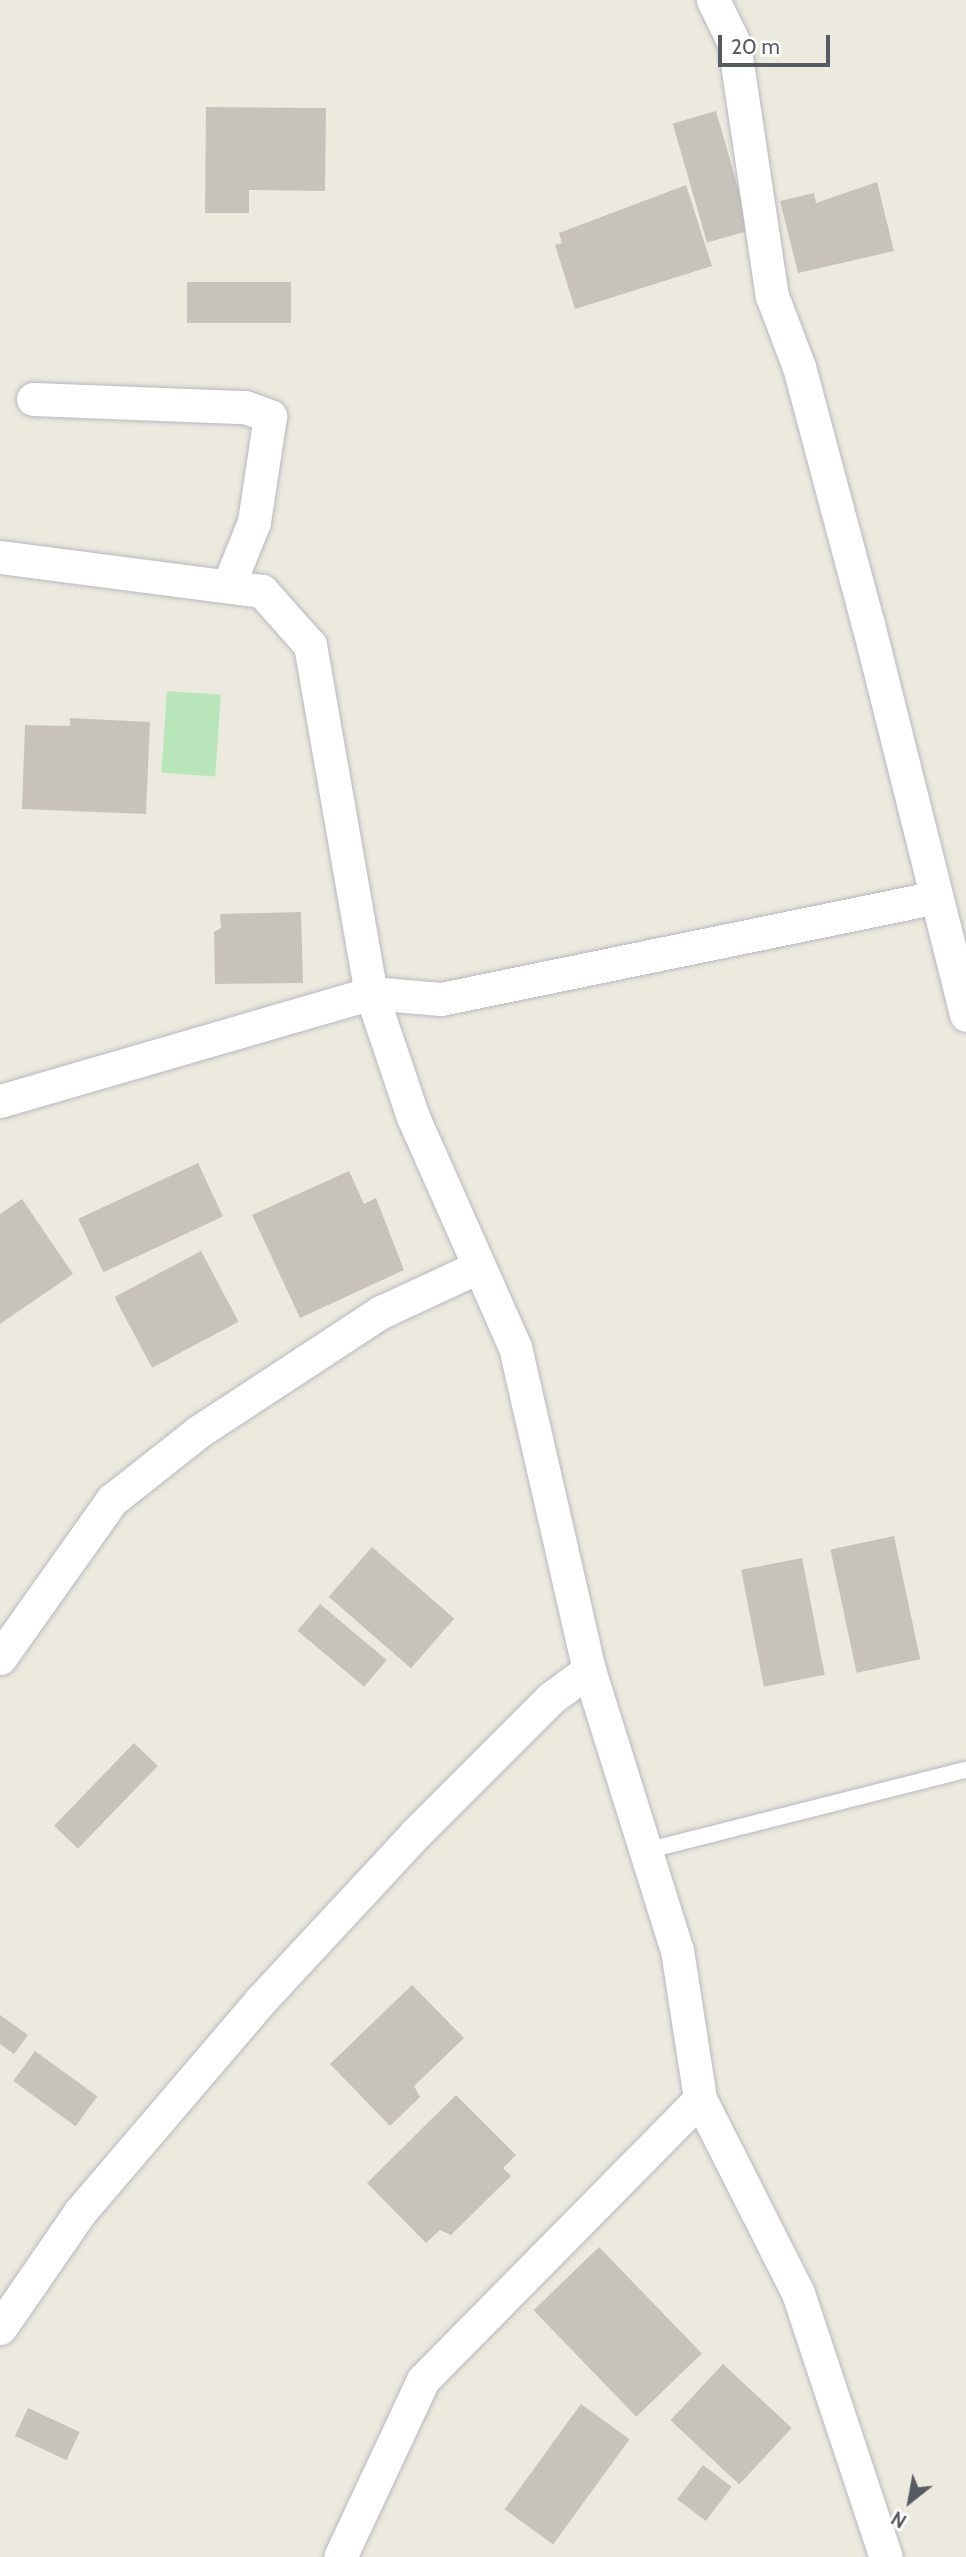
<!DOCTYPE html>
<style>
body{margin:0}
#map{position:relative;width:966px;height:2557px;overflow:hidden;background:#ece9de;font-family:Cabin,sans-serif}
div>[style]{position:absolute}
.green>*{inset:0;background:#b8e6ba;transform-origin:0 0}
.building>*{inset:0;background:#c7c3bb;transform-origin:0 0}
.roads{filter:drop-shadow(0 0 2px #b7b9bf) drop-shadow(0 0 2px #b7b9bf)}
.service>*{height:16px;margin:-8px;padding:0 8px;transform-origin:8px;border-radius:8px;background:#fff}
.minor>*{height:33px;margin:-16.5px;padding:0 16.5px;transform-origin:16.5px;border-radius:16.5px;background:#fff}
span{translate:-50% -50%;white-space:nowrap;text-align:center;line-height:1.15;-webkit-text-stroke:5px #fff;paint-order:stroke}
.north{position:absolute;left:875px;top:2466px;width:70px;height:70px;-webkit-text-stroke:5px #fff;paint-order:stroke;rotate:211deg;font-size:19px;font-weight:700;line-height:28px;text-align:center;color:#575b61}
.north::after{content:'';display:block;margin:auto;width:24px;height:32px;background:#575b61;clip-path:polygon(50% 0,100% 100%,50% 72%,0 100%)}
.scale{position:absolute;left:718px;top:35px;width:112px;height:32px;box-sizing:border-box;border:4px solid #575b61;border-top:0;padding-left:9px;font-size:21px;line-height:24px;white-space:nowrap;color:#575b61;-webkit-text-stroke:5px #fff;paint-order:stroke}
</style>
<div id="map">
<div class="green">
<i style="left:167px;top:691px;width:54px;height:82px;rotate:4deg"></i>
</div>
<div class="building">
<i style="clip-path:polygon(206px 107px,326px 108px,325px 191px,249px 190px,249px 213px,205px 213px)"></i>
<i style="left:716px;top:111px;width:124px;height:45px;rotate:74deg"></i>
<i style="clip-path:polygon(877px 182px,894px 251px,798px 273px,780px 201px,814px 193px,816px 203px)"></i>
<i style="clip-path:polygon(686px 185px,712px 266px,575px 309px,555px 245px,562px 243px,559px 233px)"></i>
<i style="left:187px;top:282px;width:104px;height:41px"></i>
<i style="clip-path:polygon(70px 718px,150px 722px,146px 814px,22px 809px,25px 725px,70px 726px)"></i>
<i style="clip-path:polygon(301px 912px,303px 983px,215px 984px,214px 932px,221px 928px,220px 914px)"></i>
<i style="left:198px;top:1163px;width:59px;height:132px;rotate:65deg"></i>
<i style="clip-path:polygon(349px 1171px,364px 1204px,376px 1198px,404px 1270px,300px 1318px,252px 1215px)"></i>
<i style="clip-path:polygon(22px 1199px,73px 1274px,0 1324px,0 1214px)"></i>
<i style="left:201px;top:1251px;width:80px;height:98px;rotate:62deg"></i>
<i style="left:894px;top:1536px;width:126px;height:65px;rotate:78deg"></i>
<i style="left:372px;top:1547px;width:109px;height:66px;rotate:41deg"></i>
<i style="left:802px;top:1558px;width:119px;height:62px;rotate:79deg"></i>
<i style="left:320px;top:1604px;width:87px;height:35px;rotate:40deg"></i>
<i style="left:134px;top:1743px;width:33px;height:115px;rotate:44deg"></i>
<i style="clip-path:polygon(412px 1985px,464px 2038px,414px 2086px,420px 2097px,390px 2126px,330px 2064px)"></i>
<i style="clip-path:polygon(0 2015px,28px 2035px,14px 2054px,0 2044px)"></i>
<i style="left:35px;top:2051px;width:77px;height:37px;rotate:36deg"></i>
<i style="clip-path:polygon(456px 2095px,516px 2155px,503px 2168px,511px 2176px,451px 2235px,440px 2230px,426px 2243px,367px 2183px)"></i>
<i style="left:599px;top:2247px;width:148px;height:91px;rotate:46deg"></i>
<i style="left:723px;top:2364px;width:94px;height:77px;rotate:43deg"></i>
<i style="left:581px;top:2404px;width:60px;height:130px;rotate:36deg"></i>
<i style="left:28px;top:2408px;width:57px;height:31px;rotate:25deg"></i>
<i style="left:703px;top:2465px;width:36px;height:43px;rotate:37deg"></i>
</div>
<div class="roads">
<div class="service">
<i style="left:649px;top:1850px;width:327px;rotate:-14.2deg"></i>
</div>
<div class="minor">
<i style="left:713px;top:0;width:48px;rotate:64deg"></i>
<i style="left:734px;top:43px;width:256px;rotate:81.5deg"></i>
<i style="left:772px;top:296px;width:76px;rotate:69.2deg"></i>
<i style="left:799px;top:367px;width:266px;rotate:75deg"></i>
<i style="left:868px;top:624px;width:403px;rotate:75.9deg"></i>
<i style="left:33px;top:399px;width:212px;rotate:2.2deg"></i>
<i style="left:245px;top:407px;width:27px;rotate:20deg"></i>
<i style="left:270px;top:416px;width:107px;rotate:98.6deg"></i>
<i style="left:254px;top:522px;width:67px;rotate:112deg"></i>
<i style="left:0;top:557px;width:264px;rotate:7.4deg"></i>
<i style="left:262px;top:591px;width:72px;rotate:48.4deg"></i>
<i style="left:310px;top:645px;width:353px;rotate:80.1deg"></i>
<i style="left:371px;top:993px;width:131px;rotate:71.3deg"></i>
<i style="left:413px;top:1117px;width:252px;rotate:66.1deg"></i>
<i style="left:515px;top:1347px;width:331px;rotate:77.1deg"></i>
<i style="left:589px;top:1670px;width:294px;rotate:72.6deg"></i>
<i style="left:677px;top:1950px;width:151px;rotate:81.2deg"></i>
<i style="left:700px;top:2099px;width:395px;rotate:134.6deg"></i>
<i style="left:423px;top:2380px;width:195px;rotate:115.1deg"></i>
<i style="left:0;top:1101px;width:386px;rotate:-16.2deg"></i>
<i style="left:371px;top:993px;width:70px;rotate:4.9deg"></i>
<i style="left:441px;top:999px;width:501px;rotate:-11.62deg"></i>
<i style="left:0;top:1658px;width:194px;rotate:-54.7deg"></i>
<i style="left:112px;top:1500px;width:110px;rotate:-38.3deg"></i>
<i style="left:198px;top:1432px;width:219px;rotate:-33.3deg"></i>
<i style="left:381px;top:1312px;width:105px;rotate:-24.9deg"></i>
<i style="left:700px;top:2099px;width:217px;rotate:63.2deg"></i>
<i style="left:798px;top:2293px;width:278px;rotate:71.6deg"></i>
<i style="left:0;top:2328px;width:141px;rotate:-55.4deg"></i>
<i style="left:80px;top:2212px;width:279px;rotate:-49.5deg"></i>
<i style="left:261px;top:2000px;width:226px;rotate:-47.1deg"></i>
<i style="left:415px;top:1834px;width:192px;rotate:-45deg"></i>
<i style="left:551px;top:1698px;width:47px;rotate:-36.4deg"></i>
</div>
</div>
<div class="north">N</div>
<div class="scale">20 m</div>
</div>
